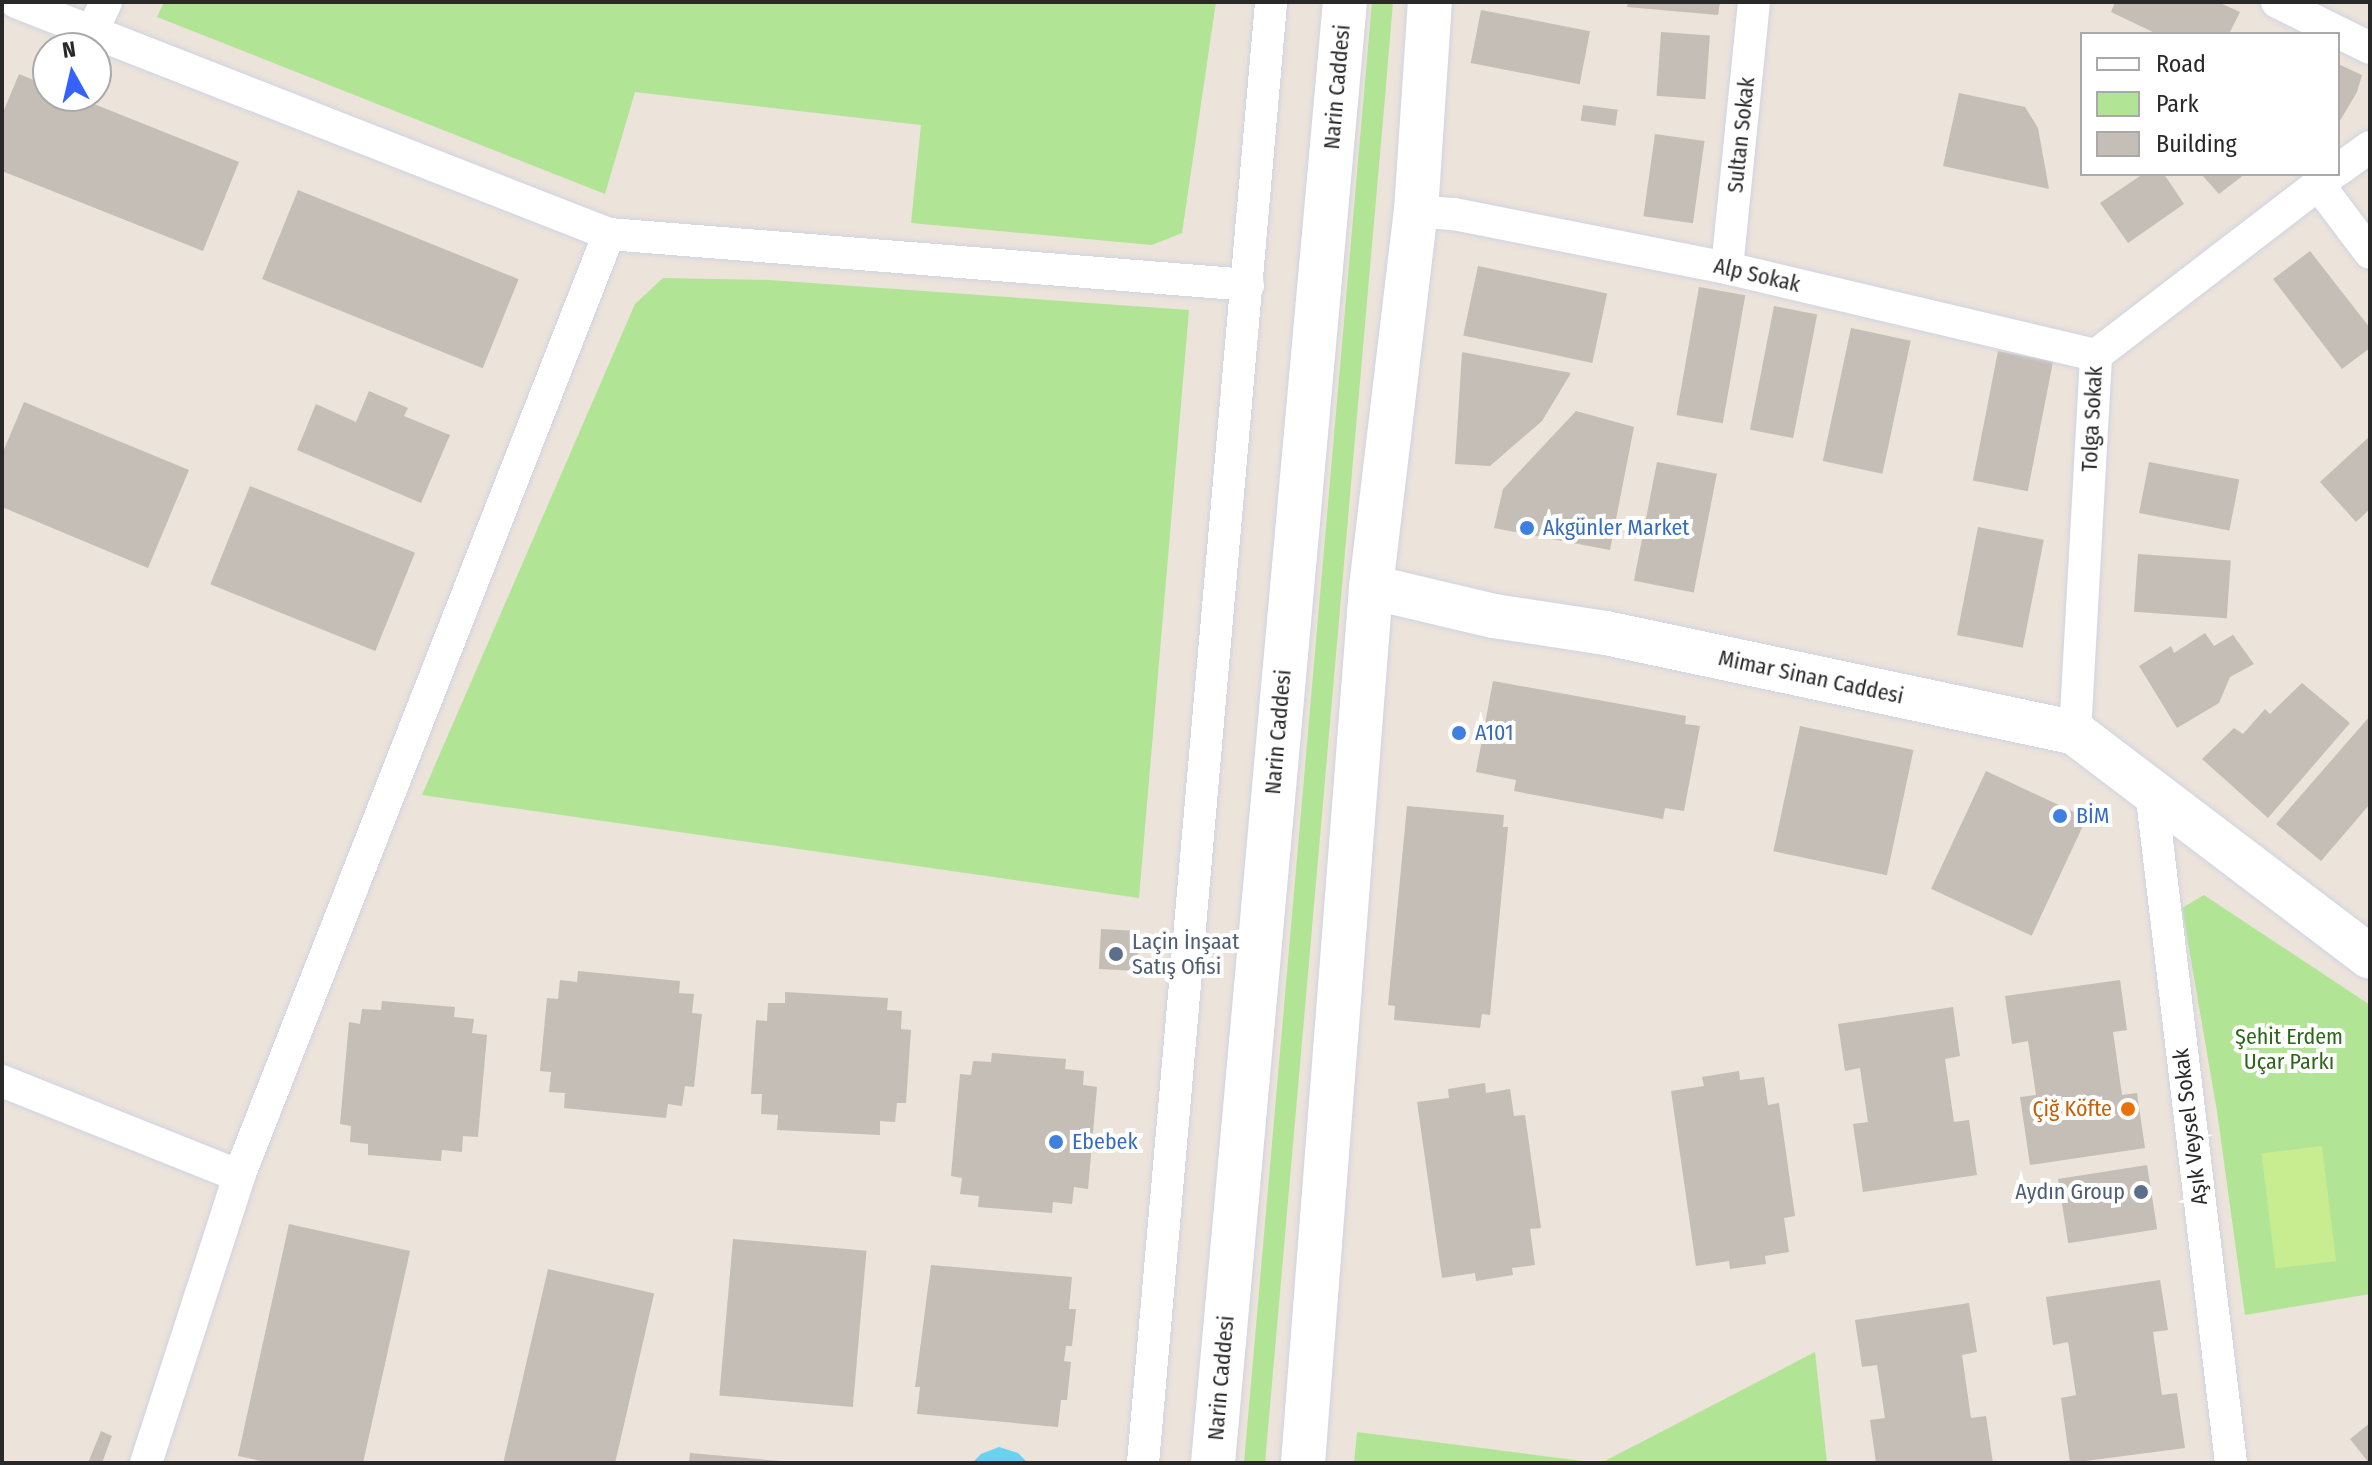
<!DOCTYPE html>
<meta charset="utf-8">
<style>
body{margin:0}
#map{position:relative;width:2372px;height:1465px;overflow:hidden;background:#ece3da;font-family:"Fira Sans Condensed",sans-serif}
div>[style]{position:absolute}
.green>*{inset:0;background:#b2e495}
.pitch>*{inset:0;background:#c8ec90;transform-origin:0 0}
.water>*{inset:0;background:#6ad1f1}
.building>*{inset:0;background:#c4beb6;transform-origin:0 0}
.roads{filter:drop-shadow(0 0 2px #cfd3e2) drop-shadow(0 0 2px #cfd3e2)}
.street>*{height:32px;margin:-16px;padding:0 16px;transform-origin:16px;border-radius:16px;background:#fff}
.secondary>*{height:44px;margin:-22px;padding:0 22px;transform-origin:22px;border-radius:22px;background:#fff}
.dots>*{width:22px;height:22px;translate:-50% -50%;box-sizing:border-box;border:4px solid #fff;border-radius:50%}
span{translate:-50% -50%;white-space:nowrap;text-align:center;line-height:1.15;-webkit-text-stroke:8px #fff;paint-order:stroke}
.street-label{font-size:22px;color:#292929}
.shop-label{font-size:22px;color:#366cbe}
.left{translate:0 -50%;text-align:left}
.service-label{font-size:22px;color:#4e5e75}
.right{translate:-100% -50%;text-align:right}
.park-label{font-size:22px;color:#2b6718}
.food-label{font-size:22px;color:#c56008}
.frame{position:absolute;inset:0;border:4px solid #292929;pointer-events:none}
.legend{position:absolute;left:2080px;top:32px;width:260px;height:144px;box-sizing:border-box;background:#fff;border:2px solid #a9a9a9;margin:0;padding:10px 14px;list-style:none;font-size:24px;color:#292929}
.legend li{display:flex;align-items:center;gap:16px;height:40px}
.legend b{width:40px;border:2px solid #a9a9a9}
.north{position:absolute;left:32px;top:32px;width:80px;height:80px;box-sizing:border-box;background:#fff;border:2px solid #a9a9a9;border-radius:50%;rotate:352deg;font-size:22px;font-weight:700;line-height:32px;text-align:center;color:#292929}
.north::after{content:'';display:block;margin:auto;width:28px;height:36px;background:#3561fe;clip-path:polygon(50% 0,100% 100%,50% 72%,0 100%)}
</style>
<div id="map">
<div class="green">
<i style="clip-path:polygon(164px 2px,1216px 2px,1182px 233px,1152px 245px,911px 223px,921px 125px,635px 92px,605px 194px,157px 17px)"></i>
<i style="clip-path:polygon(1372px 2px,1393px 2px,1385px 97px,1265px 1463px,1244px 1463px)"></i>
<i style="clip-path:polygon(663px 278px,769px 280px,1189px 310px,1139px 898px,422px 795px,635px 304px)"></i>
<i style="clip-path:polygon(2204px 895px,2370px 1005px,2370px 1294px,2245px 1315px,2217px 1111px,2182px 908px)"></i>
<i style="clip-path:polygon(1815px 1352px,1827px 1463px,1601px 1463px)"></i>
<i style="clip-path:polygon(1357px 1432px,1597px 1463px,1354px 1463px)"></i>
</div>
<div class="pitch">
<i style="left:2322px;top:1146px;width:116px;height:61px;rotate:83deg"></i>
</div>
<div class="water">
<i style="clip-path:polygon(999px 1447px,1018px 1453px,1028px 1463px,972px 1463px,981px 1454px)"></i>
</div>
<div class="building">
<i style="clip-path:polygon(1628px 2px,1720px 2px,1718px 15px,1627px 7px)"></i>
<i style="clip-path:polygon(2115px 2px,2218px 2px,2240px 12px,2229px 34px,2157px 34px,2111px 12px)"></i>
<i style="left:1481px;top:10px;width:111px;height:54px;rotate:11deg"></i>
<i style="left:1661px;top:32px;width:49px;height:64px;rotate:4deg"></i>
<i style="clip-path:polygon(2338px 64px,2362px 75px,2357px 92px,2338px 124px)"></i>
<i style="clip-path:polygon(19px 74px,48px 86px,48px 96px,74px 96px,239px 162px,203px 251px,2px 171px,2px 115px)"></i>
<i style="clip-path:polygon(1959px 93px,2025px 107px,2038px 128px,2049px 189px,1943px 166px)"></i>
<i style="left:1583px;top:105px;width:35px;height:16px;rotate:8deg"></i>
<i style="left:1655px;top:134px;width:50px;height:83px;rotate:8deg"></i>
<i style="clip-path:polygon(2143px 174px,2164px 174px,2184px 204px,2128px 243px,2100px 203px)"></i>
<i style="clip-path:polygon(2201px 174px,2245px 174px,2219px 194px)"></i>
<i style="left:298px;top:190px;width:238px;height:96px;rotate:22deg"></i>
<i style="clip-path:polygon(2310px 251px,2370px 328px,2370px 348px,2342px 369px,2273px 279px)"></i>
<i style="left:1478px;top:266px;width:132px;height:71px;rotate:12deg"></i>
<i style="left:1699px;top:287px;width:47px;height:130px;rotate:10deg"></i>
<i style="left:1774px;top:306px;width:44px;height:126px;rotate:11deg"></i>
<i style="left:1851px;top:328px;width:61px;height:136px;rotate:12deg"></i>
<i style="left:1998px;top:351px;width:56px;height:132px;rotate:11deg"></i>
<i style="clip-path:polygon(1462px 352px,1571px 373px,1542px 421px,1490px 466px,1455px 464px)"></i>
<i style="clip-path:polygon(369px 391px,408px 408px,404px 416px,450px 435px,421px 503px,297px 450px,316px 404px,356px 422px)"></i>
<i style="clip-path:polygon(24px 402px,189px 470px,148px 568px,2px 507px,2px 454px)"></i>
<i style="clip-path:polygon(1576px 411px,1634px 427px,1610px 550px,1494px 528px,1503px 489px)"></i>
<i style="clip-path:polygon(2370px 436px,2370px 509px,2356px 522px,2320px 482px)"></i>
<i style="left:1657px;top:462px;width:61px;height:121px;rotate:11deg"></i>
<i style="left:2149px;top:462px;width:92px;height:52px;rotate:11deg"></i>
<i style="left:250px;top:486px;width:178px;height:106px;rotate:22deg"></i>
<i style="left:1978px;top:527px;width:67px;height:110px;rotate:11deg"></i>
<i style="left:2138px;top:554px;width:93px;height:58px;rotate:4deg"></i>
<i style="clip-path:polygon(2205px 633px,2214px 646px,2233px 635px,2254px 664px,2230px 677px,2219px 703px,2177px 728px,2139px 666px,2171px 646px,2174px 653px)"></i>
<i style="clip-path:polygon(1493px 681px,1686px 716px,1685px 724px,1700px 726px,1684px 811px,1665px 808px,1663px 819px,1514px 791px,1516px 780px,1476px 772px)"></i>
<i style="clip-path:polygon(2302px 683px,2350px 723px,2268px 818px,2202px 759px,2234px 728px,2243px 734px,2265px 709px,2270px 714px)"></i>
<i style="clip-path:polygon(2370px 716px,2370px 804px,2321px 861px,2276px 824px)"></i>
<i style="left:1800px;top:726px;width:116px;height:128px;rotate:12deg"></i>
<i style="left:1986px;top:771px;width:111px;height:130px;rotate:25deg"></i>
<i style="clip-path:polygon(1407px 806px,1504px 815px,1503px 827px,1508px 827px,1490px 1015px,1482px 1014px,1480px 1028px,1394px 1020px,1395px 1006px,1388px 1005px)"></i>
<i style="left:1101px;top:929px;width:38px;height:40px;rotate:3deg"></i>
<i style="clip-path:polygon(578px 971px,680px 981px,679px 993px,694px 994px,692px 1013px,702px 1014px,694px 1087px,685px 1086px,682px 1106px,668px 1104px,666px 1118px,564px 1108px,565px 1093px,549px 1092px,551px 1072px,540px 1071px,547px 998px,558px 999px,560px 980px,577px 982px)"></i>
<i style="clip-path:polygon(2120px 980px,2127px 1030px,2113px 1032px,2122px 1095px,2137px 1093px,2145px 1148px,2030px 1165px,2020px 1097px,2036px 1095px,2028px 1041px,2012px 1044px,2005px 996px)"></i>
<i style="clip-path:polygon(785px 992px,888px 998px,887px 1010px,902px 1011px,901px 1029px,911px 1030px,906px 1103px,897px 1103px,895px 1122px,880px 1121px,880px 1135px,777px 1130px,778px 1115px,761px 1114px,762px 1094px,751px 1094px,756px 1020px,767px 1021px,768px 1003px,785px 1003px)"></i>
<i style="clip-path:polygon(382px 1001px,455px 1007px,454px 1017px,474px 1019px,472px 1033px,487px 1035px,478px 1137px,463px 1136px,462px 1152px,442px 1150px,441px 1161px,368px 1155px,368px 1144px,350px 1142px,351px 1126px,340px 1124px,349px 1022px,360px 1024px,362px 1009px,381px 1010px)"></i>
<i style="clip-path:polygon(1953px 1007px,1960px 1056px,1945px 1059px,1954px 1122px,1969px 1120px,1977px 1175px,1863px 1192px,1853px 1124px,1868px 1122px,1860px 1068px,1845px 1071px,1838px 1024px)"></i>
<i style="clip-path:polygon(992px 1053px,1066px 1059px,1065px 1069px,1084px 1071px,1083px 1085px,1097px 1087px,1088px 1189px,1074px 1187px,1072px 1204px,1053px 1202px,1052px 1213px,978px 1207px,979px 1196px,960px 1194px,962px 1178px,951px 1176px,960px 1074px,971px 1075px,973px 1061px,991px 1062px)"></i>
<i style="clip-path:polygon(1739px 1071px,1740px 1080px,1764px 1077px,1768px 1105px,1779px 1103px,1795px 1216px,1784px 1218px,1789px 1252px,1765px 1256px,1766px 1264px,1730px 1269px,1729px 1261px,1696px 1266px,1671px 1091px,1704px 1086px,1702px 1077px)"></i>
<i style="clip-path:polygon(1485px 1083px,1486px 1093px,1510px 1089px,1514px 1116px,1525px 1115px,1541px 1228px,1530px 1229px,1535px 1265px,1512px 1268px,1513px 1275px,1476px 1281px,1475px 1273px,1442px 1278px,1417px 1102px,1449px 1098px,1448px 1089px)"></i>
<i style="left:2147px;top:1165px;width:65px;height:90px;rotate:81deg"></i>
<i style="clip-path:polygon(289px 1224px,410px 1251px,363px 1463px,271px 1463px,238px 1456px)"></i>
<i style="left:733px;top:1239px;width:134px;height:157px;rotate:5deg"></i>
<i style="clip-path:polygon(931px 1265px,1072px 1277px,1069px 1309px,1076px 1309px,1072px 1346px,1066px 1346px,1064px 1361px,1071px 1362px,1067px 1400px,1061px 1400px,1058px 1427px,917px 1414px,920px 1387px,915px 1387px)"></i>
<i style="left:548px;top:1269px;width:109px;height:199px;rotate:13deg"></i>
<i style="clip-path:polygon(2160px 1280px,2168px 1330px,2153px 1332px,2162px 1395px,2177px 1393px,2185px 1448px,2070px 1463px,2061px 1398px,2076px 1395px,2068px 1342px,2053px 1345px,2046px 1297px)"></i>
<i style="clip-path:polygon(1969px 1303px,1977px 1352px,1962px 1355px,1971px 1418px,1986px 1416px,1993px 1463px,1876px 1463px,1870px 1420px,1885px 1418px,1877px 1365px,1862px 1367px,1855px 1320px)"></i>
<i style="clip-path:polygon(2370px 1423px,2370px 1463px,2369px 1463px,2350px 1439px)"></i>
<i style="clip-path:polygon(101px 1431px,112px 1436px,102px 1463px,88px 1463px)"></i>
<i style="clip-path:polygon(690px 1453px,780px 1461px,780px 1463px,689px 1463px)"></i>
</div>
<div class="roads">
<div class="street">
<i style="left:16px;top:2px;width:637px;rotate:21.37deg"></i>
<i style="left:609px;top:234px;width:641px;rotate:4.56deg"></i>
<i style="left:2277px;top:2px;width:104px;rotate:26.3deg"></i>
<i style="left:92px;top:32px;width:33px;rotate:-65deg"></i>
<i style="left:2338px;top:170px;width:39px;rotate:-36deg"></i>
<i style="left:2318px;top:184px;width:86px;rotate:53deg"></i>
<i style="left:1416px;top:211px;width:38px;rotate:5deg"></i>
<i style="left:1454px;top:214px;width:278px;rotate:11.2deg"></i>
<i style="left:1727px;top:268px;width:379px;rotate:13.3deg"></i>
<i style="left:1727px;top:268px;width:267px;rotate:-84.2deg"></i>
<i style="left:2075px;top:733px;width:379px;rotate:-86.8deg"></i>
<i style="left:2096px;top:355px;width:297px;rotate:-37.5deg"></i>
<i style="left:2151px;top:790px;width:678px;rotate:83.22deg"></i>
<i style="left:2px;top:1081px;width:255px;rotate:21.8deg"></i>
<i style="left:239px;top:1176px;width:1012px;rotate:-68.56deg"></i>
<i style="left:146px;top:1463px;width:302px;rotate:-72deg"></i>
<i style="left:1143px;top:1463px;width:1467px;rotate:-84.99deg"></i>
</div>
<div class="secondary">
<i style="left:1371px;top:587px;width:126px;rotate:13.3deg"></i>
<i style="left:1494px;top:616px;width:113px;rotate:8.6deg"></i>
<i style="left:1606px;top:633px;width:480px;rotate:12deg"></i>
<i style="left:2075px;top:733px;width:370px;rotate:37.2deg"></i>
<i style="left:1213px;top:1463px;width:1467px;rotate:-84.84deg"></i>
<i style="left:1303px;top:1463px;width:879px;rotate:-85.56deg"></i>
<i style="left:1371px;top:587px;width:379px;rotate:-83.2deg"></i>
<i style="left:1416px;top:211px;width:209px;rotate:-86.2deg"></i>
</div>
</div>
<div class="dots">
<i style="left:1527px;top:528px;background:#3f7fe0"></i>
<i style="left:1459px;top:733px;background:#3f7fe0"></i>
<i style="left:2060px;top:816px;background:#3f7fe0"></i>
<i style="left:1116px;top:954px;background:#5c6f8a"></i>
<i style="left:2128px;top:1109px;background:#e8710a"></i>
<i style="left:1056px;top:1142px;background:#3f7fe0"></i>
<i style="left:2141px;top:1192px;background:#5c6f8a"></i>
</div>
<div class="street-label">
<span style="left:1337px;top:87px;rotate:-85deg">Narin Caddesi</span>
<span style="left:1741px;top:135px;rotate:-84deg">Sultan Sokak</span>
<span style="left:1757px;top:275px;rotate:13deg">Alp Sokak</span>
<span style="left:2092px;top:419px;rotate:-87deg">Tolga Sokak</span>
<span style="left:1811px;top:677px;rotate:12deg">Mimar Sinan Caddesi</span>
<span style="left:1278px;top:732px;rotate:-85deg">Narin Caddesi</span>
<span style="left:2190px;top:1127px;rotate:-97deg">Aşık Veysel Sokak</span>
<span style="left:1221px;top:1378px;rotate:-85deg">Narin Caddesi</span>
</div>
<div class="shop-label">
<span class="left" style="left:1543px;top:528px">Akgünler Market</span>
<span class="left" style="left:1475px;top:733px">A101</span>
<span class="left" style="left:2076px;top:816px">BİM</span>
<span class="left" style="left:1072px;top:1142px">Ebebek</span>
</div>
<div class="service-label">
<span class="left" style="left:1132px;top:954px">Laçin İnşaat<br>Satış Ofisi</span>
<span class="right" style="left:2125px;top:1192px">Aydın Group</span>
</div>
<div class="park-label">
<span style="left:2289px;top:1049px">Şehit Erdem<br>Uçar Parkı</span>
</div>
<div class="food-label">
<span class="right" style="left:2112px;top:1109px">Çiğ Köfte</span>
</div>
<div class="frame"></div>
<ul class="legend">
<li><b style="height:10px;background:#fff"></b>Road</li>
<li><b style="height:22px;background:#b2e495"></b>Park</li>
<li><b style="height:22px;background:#c4beb6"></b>Building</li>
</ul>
<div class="north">N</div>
</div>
